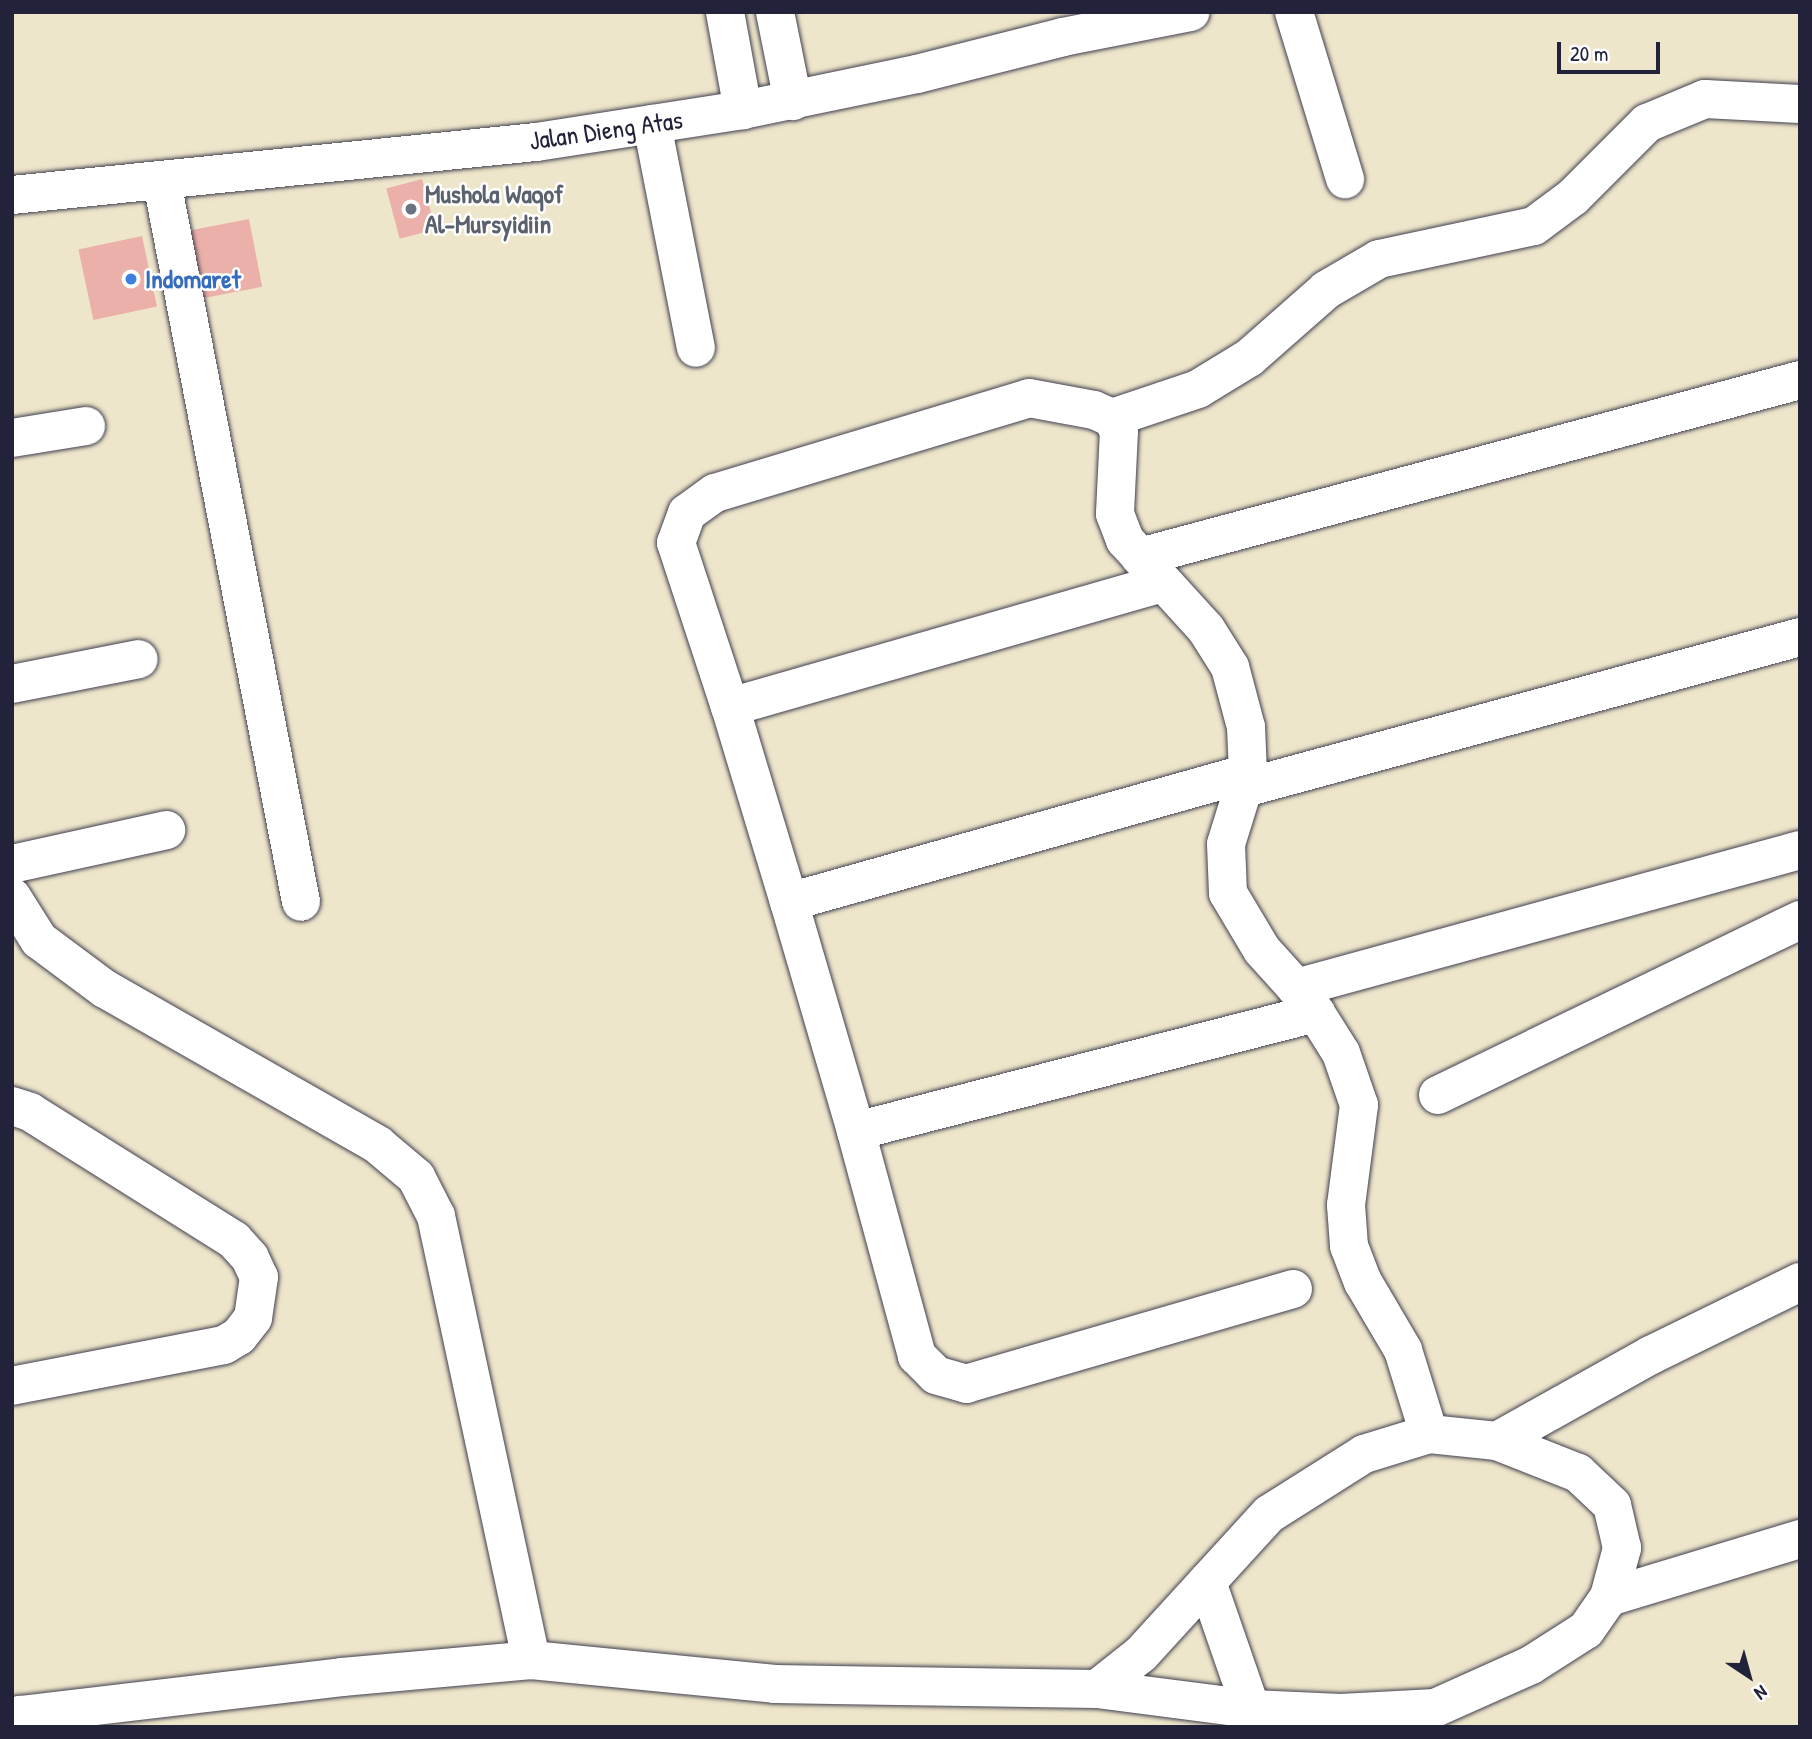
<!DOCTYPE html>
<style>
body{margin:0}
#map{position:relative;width:1812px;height:1739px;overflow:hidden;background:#eee6ca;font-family:"Patrick Hand",sans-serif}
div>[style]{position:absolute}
.building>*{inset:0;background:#ebb0a9;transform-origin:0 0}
.roads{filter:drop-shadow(0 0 2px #413f50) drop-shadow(0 0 2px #413f50)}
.minor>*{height:38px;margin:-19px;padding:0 19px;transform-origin:19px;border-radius:19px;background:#fff}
.dots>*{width:19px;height:19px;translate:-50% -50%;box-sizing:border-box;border:4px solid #fff;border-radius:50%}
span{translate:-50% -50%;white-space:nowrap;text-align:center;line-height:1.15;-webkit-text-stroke:5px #fff;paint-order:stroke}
.street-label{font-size:26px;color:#22223b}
.worship-label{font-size:26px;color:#5b616d;font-weight:700}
.left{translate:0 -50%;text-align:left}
.shop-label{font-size:26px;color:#366cbe;font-weight:700}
.frame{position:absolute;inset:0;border:14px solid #22223b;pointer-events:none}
.north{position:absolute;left:1714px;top:1641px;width:70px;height:70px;-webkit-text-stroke:5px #fff;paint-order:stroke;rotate:144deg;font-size:19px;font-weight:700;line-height:28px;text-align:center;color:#22223b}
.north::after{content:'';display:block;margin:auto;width:24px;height:32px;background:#22223b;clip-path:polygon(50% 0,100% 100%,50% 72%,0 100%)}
.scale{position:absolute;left:1557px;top:42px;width:103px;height:32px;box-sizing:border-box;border:4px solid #22223b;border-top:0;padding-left:9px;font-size:21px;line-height:24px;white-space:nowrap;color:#22223b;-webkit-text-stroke:5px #fff;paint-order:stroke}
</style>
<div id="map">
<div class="building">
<i style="left:422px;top:179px;width:52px;height:37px;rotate:75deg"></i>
<i style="left:249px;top:219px;width:69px;height:66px;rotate:79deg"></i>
<i style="left:142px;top:236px;width:72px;height:65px;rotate:78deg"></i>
</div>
<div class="roads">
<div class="minor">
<i style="left:725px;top:12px;width:100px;rotate:79.6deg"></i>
<i style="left:775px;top:12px;width:91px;rotate:78.6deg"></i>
<i style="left:1294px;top:12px;width:175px;rotate:73deg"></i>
<i style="left:652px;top:124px;width:228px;rotate:78.9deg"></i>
<i style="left:162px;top:182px;width:733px;rotate:79.07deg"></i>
<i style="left:12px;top:195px;width:527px;rotate:-5.78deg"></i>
<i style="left:536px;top:142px;width:209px;rotate:-8.8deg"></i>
<i style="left:743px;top:110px;width:178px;rotate:-11.7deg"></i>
<i style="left:917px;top:74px;width:151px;rotate:-14.2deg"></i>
<i style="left:1063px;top:37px;width:130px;rotate:-11.1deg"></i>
<i style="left:1112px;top:418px;width:91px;rotate:-18.6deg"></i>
<i style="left:1198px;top:389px;width:60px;rotate:-31.3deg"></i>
<i style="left:1249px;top:358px;width:103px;rotate:-41.4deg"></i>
<i style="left:1326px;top:290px;width:61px;rotate:-30.3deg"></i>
<i style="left:1379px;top:259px;width:158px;rotate:-12deg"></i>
<i style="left:1534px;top:226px;width:49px;rotate:-36.6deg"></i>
<i style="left:1573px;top:197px;width:105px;rotate:-45deg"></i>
<i style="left:1647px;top:123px;width:63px;rotate:-22.5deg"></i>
<i style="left:1705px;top:99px;width:95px;rotate:3deg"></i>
<i style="left:12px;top:438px;width:75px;rotate:-9.2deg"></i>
<i style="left:1140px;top:557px;width:683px;rotate:-15.01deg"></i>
<i style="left:12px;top:684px;width:129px;rotate:-11.1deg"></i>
<i style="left:730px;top:707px;width:173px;rotate:-108.2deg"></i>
<i style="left:676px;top:543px;width:32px;rotate:-70deg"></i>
<i style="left:687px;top:513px;width:34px;rotate:-36deg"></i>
<i style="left:715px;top:493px;width:328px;rotate:-16.8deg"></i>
<i style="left:1029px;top:398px;width:66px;rotate:10.5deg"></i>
<i style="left:1094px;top:410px;width:20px;rotate:24deg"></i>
<i style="left:1112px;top:418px;width:15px;rotate:62deg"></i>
<i style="left:1119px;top:431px;width:83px;rotate:92.8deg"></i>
<i style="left:1115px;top:514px;width:28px;rotate:69deg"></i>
<i style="left:1125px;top:540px;width:120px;rotate:47.7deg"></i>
<i style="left:1206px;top:629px;width:45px;rotate:57.7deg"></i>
<i style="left:1230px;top:667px;width:62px;rotate:75.1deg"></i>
<i style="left:1246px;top:727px;width:46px;rotate:87.5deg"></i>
<i style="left:1248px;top:773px;width:74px;rotate:107.2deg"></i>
<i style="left:1226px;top:844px;width:49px;rotate:87.7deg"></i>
<i style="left:1228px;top:893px;width:66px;rotate:59.2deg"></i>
<i style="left:1262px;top:950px;width:70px;rotate:47.9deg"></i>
<i style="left:1309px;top:1002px;width:60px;rotate:57.9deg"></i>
<i style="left:1341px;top:1053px;width:55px;rotate:70.9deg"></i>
<i style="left:1359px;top:1105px;width:101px;rotate:97.4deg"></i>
<i style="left:1346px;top:1205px;width:41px;rotate:85.8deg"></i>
<i style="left:1349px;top:1246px;width:39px;rotate:69deg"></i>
<i style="left:1363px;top:1282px;width:79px;rotate:59.5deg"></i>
<i style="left:1403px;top:1350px;width:88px;rotate:72.8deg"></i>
<i style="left:1241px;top:789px;width:579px;rotate:-15.21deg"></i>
<i style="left:12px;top:864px;width:158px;rotate:-12.4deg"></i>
<i style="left:12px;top:897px;width:51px;rotate:57.9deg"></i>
<i style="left:39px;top:940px;width:82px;rotate:36.6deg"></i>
<i style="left:105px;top:989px;width:314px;rotate:29.7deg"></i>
<i style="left:378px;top:1145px;width:50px;rotate:40.1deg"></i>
<i style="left:416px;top:1177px;width:44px;rotate:62.9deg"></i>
<i style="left:436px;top:1216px;width:454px;rotate:77.9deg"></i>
<i style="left:789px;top:902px;width:204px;rotate:-106.8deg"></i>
<i style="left:730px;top:707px;width:449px;rotate:-16deg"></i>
<i style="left:1296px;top:988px;width:523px;rotate:-15.31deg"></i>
<i style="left:1438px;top:1095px;width:402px;rotate:-25.8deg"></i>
<i style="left:12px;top:1106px;width:19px;rotate:18deg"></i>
<i style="left:30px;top:1112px;width:241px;rotate:32.1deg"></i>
<i style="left:234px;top:1240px;width:24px;rotate:48deg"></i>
<i style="left:250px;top:1258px;width:21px;rotate:65deg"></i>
<i style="left:259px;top:1277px;width:41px;rotate:98.3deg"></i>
<i style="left:253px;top:1318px;width:23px;rotate:128deg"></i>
<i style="left:239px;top:1336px;width:17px;rotate:149deg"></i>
<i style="left:224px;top:1345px;width:216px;rotate:169.1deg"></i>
<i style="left:856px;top:1131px;width:239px;rotate:-106.3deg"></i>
<i style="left:789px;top:902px;width:477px;rotate:-15.7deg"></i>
<i style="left:1293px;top:1289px;width:340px;rotate:163.8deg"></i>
<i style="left:967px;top:1384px;width:32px;rotate:-164deg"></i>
<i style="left:936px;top:1375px;width:27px;rotate:-135deg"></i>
<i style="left:917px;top:1356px;width:233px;rotate:-105.2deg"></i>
<i style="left:856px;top:1131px;width:475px;rotate:-14.4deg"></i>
<i style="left:1497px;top:1441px;width:176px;rotate:-29.2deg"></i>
<i style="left:1651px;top:1355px;width:166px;rotate:-26.1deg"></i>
<i style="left:1207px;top:1582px;width:134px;rotate:70.9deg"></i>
<i style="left:1609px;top:1597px;width:200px;rotate:-16.9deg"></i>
<i style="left:12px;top:1718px;width:9px;rotate:-21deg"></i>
<i style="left:20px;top:1715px;width:324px;rotate:-6.7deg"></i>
<i style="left:342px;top:1677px;width:190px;rotate:-5.1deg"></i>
<i style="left:531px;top:1660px;width:245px;rotate:5.6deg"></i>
<i style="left:775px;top:1684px;width:322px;rotate:0.9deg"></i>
<i style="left:1097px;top:1689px;width:155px;rotate:7.4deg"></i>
<i style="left:1251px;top:1709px;width:90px;rotate:2.5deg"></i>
<i style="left:1341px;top:1713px;width:94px;rotate:-3deg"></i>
<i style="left:1435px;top:1708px;width:105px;rotate:-24.1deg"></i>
<i style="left:1531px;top:1665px;width:65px;rotate:-32.5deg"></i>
<i style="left:1586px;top:1630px;width:40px;rotate:-55.1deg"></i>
<i style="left:1609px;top:1597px;width:51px;rotate:-75.1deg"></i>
<i style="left:1622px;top:1548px;width:44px;rotate:-103.1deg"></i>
<i style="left:1612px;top:1505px;width:47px;rotate:-136.7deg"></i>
<i style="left:1578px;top:1473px;width:87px;rotate:-158.4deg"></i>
<i style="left:1497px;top:1441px;width:68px;rotate:-174.1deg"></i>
<i style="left:1429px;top:1434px;width:68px;rotate:162.9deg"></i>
<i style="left:1364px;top:1454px;width:112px;rotate:147.7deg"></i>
<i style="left:1269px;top:1514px;width:190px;rotate:132.4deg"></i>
<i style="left:1141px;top:1654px;width:56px;rotate:141.5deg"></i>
</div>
</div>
<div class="dots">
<i style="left:411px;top:209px;background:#6b7280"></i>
<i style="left:131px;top:279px;background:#3f7fe0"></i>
</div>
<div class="street-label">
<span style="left:606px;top:130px;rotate:-8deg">Jalan Dieng Atas</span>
</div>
<div class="worship-label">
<span class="left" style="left:425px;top:209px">Mushola Waqof<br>Al-Mursyidiin</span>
</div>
<div class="shop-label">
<span class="left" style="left:145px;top:279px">Indomaret</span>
</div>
<div class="frame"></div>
<div class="north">N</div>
<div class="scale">20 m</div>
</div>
